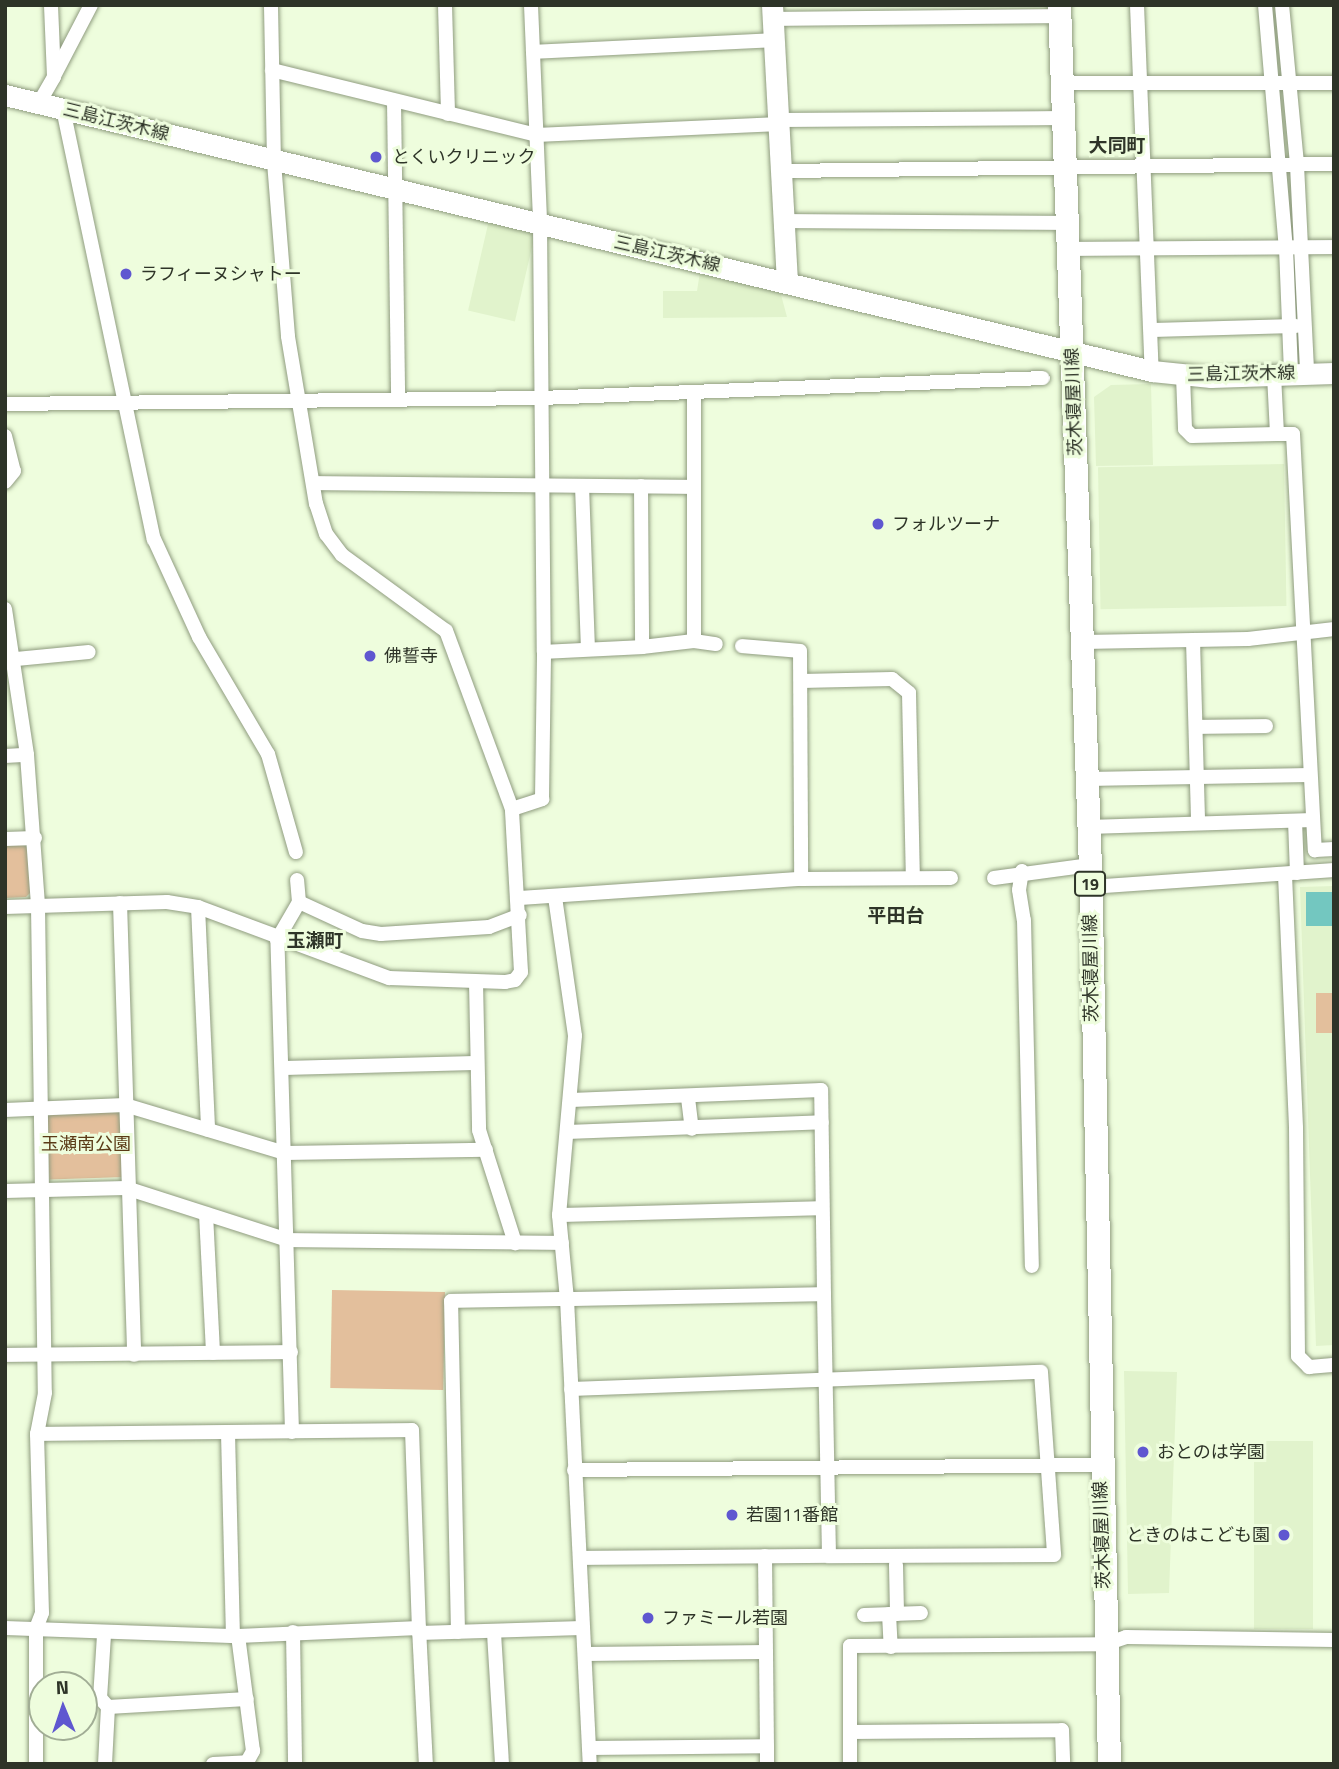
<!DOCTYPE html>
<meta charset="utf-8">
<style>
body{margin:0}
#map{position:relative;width:1339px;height:1769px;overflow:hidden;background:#eefddd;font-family:"Titillium Web","Noto Sans JP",sans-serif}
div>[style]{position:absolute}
.built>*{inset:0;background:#e1f3cc;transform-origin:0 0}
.green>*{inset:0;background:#e3bf9c;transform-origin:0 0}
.water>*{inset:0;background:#73c7c0;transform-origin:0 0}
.roads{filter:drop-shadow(0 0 2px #8f9c7f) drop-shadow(0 0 2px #8f9c7f)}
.street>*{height:14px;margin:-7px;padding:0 7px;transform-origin:7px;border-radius:7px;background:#fff}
.secondary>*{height:21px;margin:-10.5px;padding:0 10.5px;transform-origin:10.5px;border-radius:10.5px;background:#fff}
.primary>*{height:23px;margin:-11.5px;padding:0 11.5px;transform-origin:11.5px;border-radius:11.5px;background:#fff}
.dots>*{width:19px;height:19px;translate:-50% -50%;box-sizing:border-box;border:4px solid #eefddd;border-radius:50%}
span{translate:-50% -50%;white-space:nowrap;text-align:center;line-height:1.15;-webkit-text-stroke:6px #eefddd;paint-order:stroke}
.shield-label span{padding:2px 5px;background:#eefddd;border:2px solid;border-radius:5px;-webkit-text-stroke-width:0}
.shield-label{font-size:16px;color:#2e3428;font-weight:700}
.street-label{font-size:18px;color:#2e3428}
.poi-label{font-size:18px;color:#2e3428}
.left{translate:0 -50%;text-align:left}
.right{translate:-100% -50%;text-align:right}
.park-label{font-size:18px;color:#5a3a16}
.neighbourhood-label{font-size:19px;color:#2e3428;font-weight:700}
.frame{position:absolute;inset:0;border:7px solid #2e3428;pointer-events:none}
.north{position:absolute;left:28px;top:1671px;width:70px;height:70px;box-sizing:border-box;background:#eefddd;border:2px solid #a1ad95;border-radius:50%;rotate:358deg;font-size:19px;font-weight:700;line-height:28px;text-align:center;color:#2e3428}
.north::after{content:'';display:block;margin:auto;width:24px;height:32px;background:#5f57d0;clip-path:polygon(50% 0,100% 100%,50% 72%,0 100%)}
</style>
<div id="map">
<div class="built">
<i style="left:489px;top:220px;width:48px;height:93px;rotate:13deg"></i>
<i style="clip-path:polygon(700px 272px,780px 291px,787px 317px,663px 318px,663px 291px,697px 291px)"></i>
<i style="clip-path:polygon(1151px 384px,1153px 465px,1096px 466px,1094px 397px,1111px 385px)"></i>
<i style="left:1284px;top:464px;width:142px;height:186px;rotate:89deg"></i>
<i style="clip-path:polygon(1334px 886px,1334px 1345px,1316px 1346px,1300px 887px)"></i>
<i style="clip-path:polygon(1124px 1371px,1177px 1372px,1169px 1593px,1128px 1594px)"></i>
<i style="left:1254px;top:1441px;width:59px;height:188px"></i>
</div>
<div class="green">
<i style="clip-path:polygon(5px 845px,24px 845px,30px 849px,31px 892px,26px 897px,5px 898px)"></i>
<i style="left:1316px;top:993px;width:18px;height:40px"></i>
<i style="left:123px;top:1108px;width:69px;height:76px;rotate:88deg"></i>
<i style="left:332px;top:1290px;width:113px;height:98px;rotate:1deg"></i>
</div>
<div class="water">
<i style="left:1334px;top:892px;width:34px;height:28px;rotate:90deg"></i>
</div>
<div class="roads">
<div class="street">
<i style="left:445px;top:5px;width:109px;rotate:88.4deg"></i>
<i style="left:531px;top:5px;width:219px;rotate:87.6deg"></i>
<i style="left:540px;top:224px;width:428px;rotate:89.5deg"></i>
<i style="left:1137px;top:5px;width:366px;rotate:87.7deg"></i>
<i style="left:1265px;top:5px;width:244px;rotate:85.1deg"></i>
<i style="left:1286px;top:248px;width:126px;rotate:87.7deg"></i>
<i style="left:1282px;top:5px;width:161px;rotate:84.6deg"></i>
<i style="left:1297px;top:165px;width:208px;rotate:87.2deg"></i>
<i style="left:773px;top:19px;width:286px;rotate:-0.6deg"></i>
<i style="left:533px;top:52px;width:242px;rotate:-2.8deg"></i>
<i style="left:272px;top:70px;width:272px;rotate:13.8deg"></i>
<i style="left:536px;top:135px;width:244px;rotate:-2.6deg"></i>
<i style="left:54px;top:76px;width:80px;rotate:-62.5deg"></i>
<i style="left:1062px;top:83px;width:272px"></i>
<i style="left:394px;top:101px;width:297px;rotate:89.2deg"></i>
<i style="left:39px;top:103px;width:30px;rotate:-60deg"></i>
<i style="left:54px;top:77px;width:72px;rotate:-92.4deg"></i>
<i style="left:63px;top:109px;width:440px;rotate:78.1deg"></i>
<i style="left:154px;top:539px;width:108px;rotate:65.3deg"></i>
<i style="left:199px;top:637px;width:136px;rotate:59.5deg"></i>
<i style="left:268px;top:754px;width:102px;rotate:74.1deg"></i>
<i style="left:780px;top:120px;width:283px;rotate:-0.4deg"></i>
<i style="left:782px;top:171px;width:552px;rotate:-0.73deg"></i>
<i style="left:785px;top:221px;width:282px;rotate:0.4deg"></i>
<i style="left:1068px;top:249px;width:266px;rotate:-0.4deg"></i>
<i style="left:1151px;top:330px;width:145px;rotate:-1.6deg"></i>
<i style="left:1183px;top:376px;width:53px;rotate:87.8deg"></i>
<i style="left:1185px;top:429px;width:10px;rotate:45deg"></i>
<i style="left:1192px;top:436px;width:85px;rotate:-1.3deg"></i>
<i style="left:1277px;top:434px;width:59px;rotate:-92.9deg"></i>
<i style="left:694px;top:393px;width:248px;rotate:90deg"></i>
<i style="left:5px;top:404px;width:536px;rotate:-0.64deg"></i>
<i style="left:541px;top:398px;width:502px;rotate:-2.28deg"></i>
<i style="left:1277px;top:434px;width:16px"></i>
<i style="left:1293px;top:434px;width:417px;rotate:87deg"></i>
<i style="left:1315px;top:850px;width:19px;rotate:-3deg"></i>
<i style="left:5px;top:436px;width:36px;rotate:76deg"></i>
<i style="left:14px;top:471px;width:14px;rotate:129deg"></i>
<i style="left:313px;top:483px;width:381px;rotate:0.6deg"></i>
<i style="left:582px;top:486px;width:162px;rotate:87.9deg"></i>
<i style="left:641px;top:486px;width:161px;rotate:89.6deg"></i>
<i style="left:642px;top:647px;width:52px;rotate:-6.6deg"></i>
<i style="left:694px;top:641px;width:22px;rotate:8deg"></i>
<i style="left:5px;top:609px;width:148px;rotate:81.4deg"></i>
<i style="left:27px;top:755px;width:151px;rotate:85.8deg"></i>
<i style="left:38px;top:906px;width:487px;rotate:89.2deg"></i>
<i style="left:45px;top:1393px;width:42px;rotate:101deg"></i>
<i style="left:37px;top:1434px;width:179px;rotate:88.4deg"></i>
<i style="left:42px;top:1613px;width:17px;rotate:111deg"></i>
<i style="left:36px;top:1629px;width:135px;rotate:90deg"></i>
<i style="left:1193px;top:640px;width:183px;rotate:88.4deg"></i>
<i style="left:1083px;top:642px;width:165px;rotate:-1deg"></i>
<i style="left:1248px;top:639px;width:87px;rotate:-6.6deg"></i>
<i style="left:742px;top:646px;width:58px;rotate:4.9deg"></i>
<i style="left:800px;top:651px;width:228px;rotate:89.7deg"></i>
<i style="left:6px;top:660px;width:83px;rotate:-5.5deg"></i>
<i style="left:801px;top:681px;width:91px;rotate:-1.3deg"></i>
<i style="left:892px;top:679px;width:22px;rotate:39deg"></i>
<i style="left:909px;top:693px;width:184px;rotate:88.8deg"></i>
<i style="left:1196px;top:727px;width:70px;rotate:-0.8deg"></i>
<i style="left:5px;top:756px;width:22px;rotate:-3deg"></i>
<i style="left:1087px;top:779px;width:223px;rotate:-1deg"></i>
<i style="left:512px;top:809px;width:32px;rotate:-18deg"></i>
<i style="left:542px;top:799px;width:147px;rotate:-89.2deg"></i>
<i style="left:544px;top:652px;width:98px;rotate:-2.9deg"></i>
<i style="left:1295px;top:821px;width:52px;rotate:87.8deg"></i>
<i style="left:1088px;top:827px;width:225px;rotate:-1.8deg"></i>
<i style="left:5px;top:839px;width:30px;rotate:-2deg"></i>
<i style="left:1022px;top:871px;width:19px;rotate:99deg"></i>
<i style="left:1019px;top:890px;width:30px;rotate:81deg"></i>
<i style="left:1024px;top:920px;width:346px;rotate:88.7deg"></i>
<i style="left:1285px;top:875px;width:253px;rotate:87.5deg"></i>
<i style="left:1296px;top:1128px;width:228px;rotate:89.5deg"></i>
<i style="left:1298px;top:1356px;width:16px;rotate:45deg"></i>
<i style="left:1309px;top:1367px;width:25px;rotate:-5deg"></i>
<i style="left:994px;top:878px;width:97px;rotate:-7.7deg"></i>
<i style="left:1090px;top:887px;width:245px;rotate:-4deg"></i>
<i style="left:555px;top:897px;width:140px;rotate:81.8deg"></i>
<i style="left:575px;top:1036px;width:180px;rotate:95.1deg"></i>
<i style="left:559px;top:1215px;width:84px;rotate:84.6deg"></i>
<i style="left:567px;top:1299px;width:257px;rotate:-1.1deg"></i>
<i style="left:824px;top:1294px;width:204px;rotate:-90.8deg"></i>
<i style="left:821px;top:1090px;width:250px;rotate:177.7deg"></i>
<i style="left:520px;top:898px;width:282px;rotate:-3.9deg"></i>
<i style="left:801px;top:879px;width:150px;rotate:-0.4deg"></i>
<i style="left:299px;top:902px;width:69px;rotate:24.7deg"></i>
<i style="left:362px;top:931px;width:19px;rotate:9deg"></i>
<i style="left:381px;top:934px;width:108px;rotate:-3.7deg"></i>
<i style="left:489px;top:927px;width:33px;rotate:-21deg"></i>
<i style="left:120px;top:903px;width:452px;rotate:88.2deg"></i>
<i style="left:5px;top:907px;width:162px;rotate:-1.8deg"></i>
<i style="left:167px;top:902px;width:31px;rotate:9deg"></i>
<i style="left:198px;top:907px;width:204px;rotate:20.4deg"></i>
<i style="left:389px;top:978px;width:116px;rotate:2deg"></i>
<i style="left:505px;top:982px;width:10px;rotate:-11deg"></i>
<i style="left:515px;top:980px;width:10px;rotate:-53deg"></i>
<i style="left:521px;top:972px;width:163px;rotate:-93.2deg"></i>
<i style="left:512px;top:809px;width:190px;rotate:-110.3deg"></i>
<i style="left:446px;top:631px;width:129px;rotate:-143.8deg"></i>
<i style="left:342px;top:555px;width:26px;rotate:-127deg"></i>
<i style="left:326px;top:534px;width:32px;rotate:-108deg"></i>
<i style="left:316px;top:504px;width:170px;rotate:-99.5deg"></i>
<i style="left:288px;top:336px;width:175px;rotate:-94.6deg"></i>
<i style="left:274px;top:162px;width:157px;rotate:-91.1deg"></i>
<i style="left:198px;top:907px;width:223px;rotate:87.4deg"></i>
<i style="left:476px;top:982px;width:148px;rotate:88.8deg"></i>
<i style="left:479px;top:1130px;width:119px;rotate:72.3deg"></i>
<i style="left:282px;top:1068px;width:195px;rotate:-1.5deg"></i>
<i style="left:688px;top:1098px;width:31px;rotate:83deg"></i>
<i style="left:5px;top:1110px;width:120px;rotate:-2.4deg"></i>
<i style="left:125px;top:1105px;width:167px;rotate:16.7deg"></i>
<i style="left:285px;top:1153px;width:201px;rotate:-0.9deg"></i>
<i style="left:567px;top:1132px;width:255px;rotate:-2.2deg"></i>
<i style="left:5px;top:1191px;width:121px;rotate:-1.4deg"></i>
<i style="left:126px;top:1188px;width:170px;rotate:17.8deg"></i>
<i style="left:288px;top:1240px;width:274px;rotate:0.6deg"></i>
<i style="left:206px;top:1214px;width:139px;rotate:87.1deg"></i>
<i style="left:559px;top:1215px;width:262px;rotate:-1.5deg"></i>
<i style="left:5px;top:1355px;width:286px;rotate:-0.6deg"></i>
<i style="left:571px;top:1389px;width:470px;rotate:-2.1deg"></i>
<i style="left:1041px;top:1372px;width:183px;rotate:85.9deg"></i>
<i style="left:1054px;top:1555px;width:225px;rotate:179.7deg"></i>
<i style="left:292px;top:1432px;width:492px;rotate:-91.7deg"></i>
<i style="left:277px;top:940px;width:44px;rotate:-59.9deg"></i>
<i style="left:299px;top:902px;width:22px;rotate:-95deg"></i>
<i style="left:228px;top:1433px;width:203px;rotate:88.6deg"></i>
<i style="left:37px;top:1434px;width:375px;rotate:-0.6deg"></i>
<i style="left:412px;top:1430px;width:198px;rotate:88deg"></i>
<i style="left:574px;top:1470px;width:526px;rotate:-0.54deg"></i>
<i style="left:765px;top:1556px;width:190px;rotate:89.4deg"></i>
<i style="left:580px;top:1558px;width:249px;rotate:-0.5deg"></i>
<i style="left:829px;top:1556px;width:262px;rotate:-91.1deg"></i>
<i style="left:896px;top:1565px;width:49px;rotate:88.8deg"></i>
<i style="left:889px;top:1614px;width:33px;rotate:87deg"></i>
<i style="left:864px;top:1615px;width:57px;rotate:-2deg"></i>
<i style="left:5px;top:1628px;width:233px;rotate:2deg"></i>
<i style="left:238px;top:1636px;width:181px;rotate:-2.5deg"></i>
<i style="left:419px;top:1628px;width:136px;rotate:87.1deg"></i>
<i style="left:293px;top:1632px;width:132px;rotate:89.1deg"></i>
<i style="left:458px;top:1632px;width:331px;rotate:-91.2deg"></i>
<i style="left:451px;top:1301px;width:116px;rotate:-1deg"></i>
<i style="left:567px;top:1299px;width:466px;rotate:87.2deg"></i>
<i style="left:419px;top:1633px;width:163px;rotate:-1.8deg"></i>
<i style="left:494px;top:1633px;width:131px;rotate:86.5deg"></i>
<i style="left:104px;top:1635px;width:63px;rotate:93.6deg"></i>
<i style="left:100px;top:1698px;width:12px;rotate:48deg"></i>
<i style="left:585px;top:1654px;width:181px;rotate:-0.6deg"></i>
<i style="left:850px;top:1732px;width:212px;rotate:-0.5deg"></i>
<i style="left:1062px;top:1730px;width:34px;rotate:88deg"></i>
<i style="left:589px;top:1748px;width:178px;rotate:-0.6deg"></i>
<i style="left:767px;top:1746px;width:18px;rotate:90deg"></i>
<i style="left:105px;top:1764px;width:57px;rotate:-87deg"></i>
<i style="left:108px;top:1707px;width:139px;rotate:-3.3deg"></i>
<i style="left:213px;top:1764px;width:34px;rotate:-3deg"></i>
<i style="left:247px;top:1762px;width:13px;rotate:-61deg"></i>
<i style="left:253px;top:1751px;width:116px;rotate:-97.4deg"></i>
<i style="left:850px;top:1764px;width:118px;rotate:-90deg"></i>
<i style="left:850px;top:1646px;width:256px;rotate:-0.4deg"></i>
<i style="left:1106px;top:1644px;width:21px;rotate:-19deg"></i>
<i style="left:1126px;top:1637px;width:208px;rotate:0.8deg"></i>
</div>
<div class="secondary">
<i style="left:772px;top:5px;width:277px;rotate:86.9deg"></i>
<i style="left:5px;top:95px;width:1180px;rotate:13.53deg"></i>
<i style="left:1152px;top:371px;width:59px;rotate:5.8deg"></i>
<i style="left:1211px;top:377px;width:123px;rotate:-1.9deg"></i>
</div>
<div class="primary">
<i style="left:1059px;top:5px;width:861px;rotate:87.94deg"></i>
<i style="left:1090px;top:865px;width:899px;rotate:88.79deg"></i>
</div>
</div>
<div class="dots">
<i style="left:376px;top:157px;background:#5f57d0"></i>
<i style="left:126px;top:274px;background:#5f57d0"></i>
<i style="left:878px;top:524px;background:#5f57d0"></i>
<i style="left:370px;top:656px;background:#5f57d0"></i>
<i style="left:1143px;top:1452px;background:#5f57d0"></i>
<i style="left:732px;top:1515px;background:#5f57d0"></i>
<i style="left:1284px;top:1535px;background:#5f57d0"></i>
<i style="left:648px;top:1618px;background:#5f57d0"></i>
</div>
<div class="shield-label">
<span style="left:1090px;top:884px">19</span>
</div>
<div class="street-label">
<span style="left:116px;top:122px;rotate:14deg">三島江茨木線</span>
<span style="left:667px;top:254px;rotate:13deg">三島江茨木線</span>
<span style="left:1241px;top:374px;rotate:-1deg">三島江茨木線</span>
<span style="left:1074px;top:402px;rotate:-92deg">茨木寝屋川線</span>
<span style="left:1091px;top:968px;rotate:-91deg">茨木寝屋川線</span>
<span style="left:1102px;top:1535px;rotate:-92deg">茨木寝屋川線</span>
</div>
<div class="poi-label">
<span class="left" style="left:392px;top:157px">とくいクリニック</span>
<span class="left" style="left:140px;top:274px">ラフィーヌシャトー</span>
<span class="left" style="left:892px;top:524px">フォルツーナ</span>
<span class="left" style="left:384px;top:656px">佛誓寺</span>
<span class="left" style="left:1157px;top:1452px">おとのは学園</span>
<span class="left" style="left:746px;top:1515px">若園11番館</span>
<span class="right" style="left:1270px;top:1535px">ときのはこども園</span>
<span class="left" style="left:662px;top:1618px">ファミール若園</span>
</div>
<div class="park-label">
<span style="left:86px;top:1144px">玉瀬南公園</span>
</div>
<div class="neighbourhood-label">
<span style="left:1117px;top:145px">大同町</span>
<span style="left:896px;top:915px">平田台</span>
<span style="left:315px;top:940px">玉瀬町</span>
</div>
<div class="frame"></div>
<div class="north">N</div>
</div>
